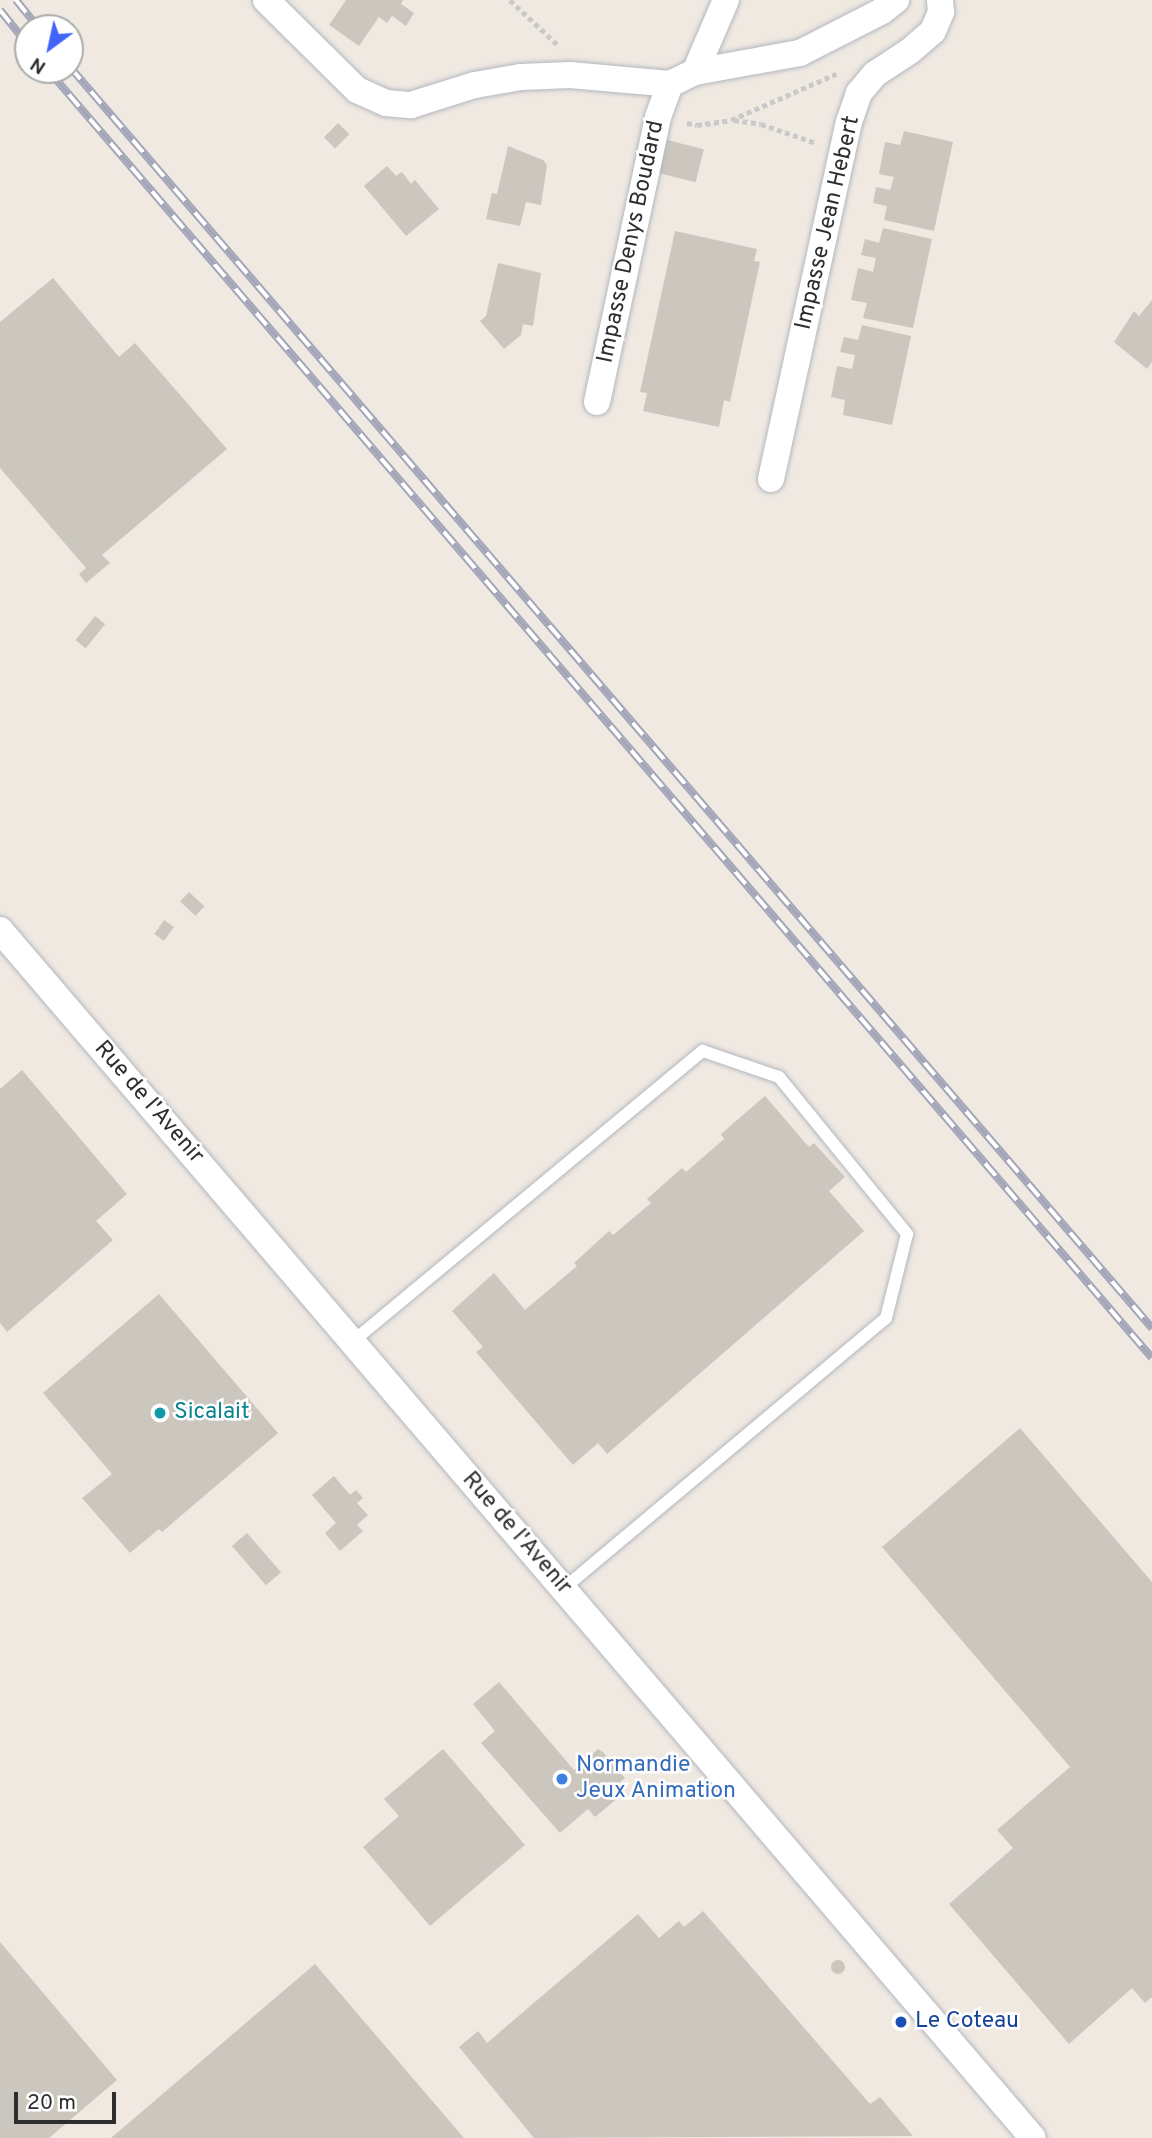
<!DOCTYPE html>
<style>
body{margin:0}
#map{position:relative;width:1152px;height:2138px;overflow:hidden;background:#efe9e1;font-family:Overpass,sans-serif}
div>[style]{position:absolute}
.building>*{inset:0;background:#cbc7bf;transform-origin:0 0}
.round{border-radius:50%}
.path>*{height:4.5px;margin-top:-2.25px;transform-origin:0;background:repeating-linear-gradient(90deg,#c9c9c9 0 5px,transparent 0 8.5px)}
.roads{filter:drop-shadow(0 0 2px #b4b7c1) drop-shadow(0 0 2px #b4b7c1)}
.lane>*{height:12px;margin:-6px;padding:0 6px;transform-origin:6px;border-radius:6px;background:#fff}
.street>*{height:26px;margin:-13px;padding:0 13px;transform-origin:13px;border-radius:13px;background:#fff}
.rail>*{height:8px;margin-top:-4px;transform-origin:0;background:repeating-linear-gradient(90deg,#fff 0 16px,#a3a6b8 0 32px);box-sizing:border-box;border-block:2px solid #a3a6b8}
.dots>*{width:19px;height:19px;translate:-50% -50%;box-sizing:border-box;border:4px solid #fff;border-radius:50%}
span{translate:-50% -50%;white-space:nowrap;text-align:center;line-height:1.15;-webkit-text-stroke:5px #fff;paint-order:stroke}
.street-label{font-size:23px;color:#2e2e2e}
.culture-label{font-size:23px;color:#0d838f}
.left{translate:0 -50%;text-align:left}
.shop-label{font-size:23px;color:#366cbe}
.transit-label{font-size:23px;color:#164399}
.north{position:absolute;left:14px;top:14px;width:70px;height:70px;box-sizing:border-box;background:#fff;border:2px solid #ababab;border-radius:50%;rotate:213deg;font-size:19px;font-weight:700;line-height:28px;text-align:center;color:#2e2e2e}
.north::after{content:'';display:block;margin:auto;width:24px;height:32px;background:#4264fb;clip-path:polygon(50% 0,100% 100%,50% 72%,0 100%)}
.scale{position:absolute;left:14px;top:2092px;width:102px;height:32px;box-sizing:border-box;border:4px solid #2e2e2e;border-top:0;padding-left:9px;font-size:21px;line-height:24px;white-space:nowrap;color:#2e2e2e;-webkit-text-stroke:5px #fff;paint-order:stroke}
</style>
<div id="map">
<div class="building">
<i style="clip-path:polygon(346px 0,403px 0,401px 4px,414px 13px,406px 26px,392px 16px,387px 23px,379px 17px,359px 46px,329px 25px)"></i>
<i style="left:338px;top:123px;width:16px;height:20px;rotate:45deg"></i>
<i style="clip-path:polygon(904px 131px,953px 142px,934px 231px,884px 220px,887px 206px,873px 203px,876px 187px,890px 190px,894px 177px,879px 174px,885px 142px,900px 145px)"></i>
<i style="left:667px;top:140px;width:38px;height:34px;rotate:14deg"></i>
<i style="clip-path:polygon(508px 146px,543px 160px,547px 165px,541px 205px,526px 202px,520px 226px,486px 219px,492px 193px,497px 194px)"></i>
<i style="clip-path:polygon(387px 166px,396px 176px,402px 172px,411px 184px,415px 180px,439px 209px,406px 236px,364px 186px)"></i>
<i style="clip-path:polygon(883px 228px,932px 239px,913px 328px,863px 318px,867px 303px,851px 300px,858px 268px,873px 272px,876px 258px,861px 255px,865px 239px,879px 243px)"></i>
<i style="clip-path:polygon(675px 231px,757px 249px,754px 261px,760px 262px,730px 402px,724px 400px,719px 427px,643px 411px,647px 393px,640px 392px)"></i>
<i style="clip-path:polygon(498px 263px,541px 273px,533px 326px,523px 324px,521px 335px,504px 349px,480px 321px,486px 316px)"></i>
<i style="clip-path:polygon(53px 278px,119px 357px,135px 343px,227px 449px,102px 555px,110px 563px,86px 583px,79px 574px,86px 568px,0 468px,0 322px)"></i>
<i style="clip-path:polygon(1152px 300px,1152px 362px,1147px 369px,1114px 342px,1134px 311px,1139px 316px)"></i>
<i style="clip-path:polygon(862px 325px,911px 336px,892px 425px,843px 415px,845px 400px,831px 397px,837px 366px,852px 369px,855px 355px,840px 352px,844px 337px,858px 340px)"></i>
<i style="left:95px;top:616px;width:13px;height:31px;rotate:39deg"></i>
<i style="left:189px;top:892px;width:21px;height:13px;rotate:43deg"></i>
<i style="left:164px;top:920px;width:12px;height:17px;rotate:35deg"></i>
<i style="clip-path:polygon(22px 1070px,127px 1194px,96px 1221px,113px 1240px,7px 1332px,0 1323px,0 1089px)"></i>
<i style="clip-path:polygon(765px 1096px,809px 1147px,814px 1143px,845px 1177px,829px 1191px,864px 1231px,607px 1454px,598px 1443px,573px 1465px,476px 1352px,483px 1347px,452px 1311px,494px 1273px,525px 1310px,577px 1266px,574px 1263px,609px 1231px,613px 1235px,651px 1203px,647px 1199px,682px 1168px,686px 1172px,724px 1139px,721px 1134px)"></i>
<i style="clip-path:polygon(159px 1294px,278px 1433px,162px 1532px,159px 1529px,130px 1553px,82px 1498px,112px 1474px,43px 1393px)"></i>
<i style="clip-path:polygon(1020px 1428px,1152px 1582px,1152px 1997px,1145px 2003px,1132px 1988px,1069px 2044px,949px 1904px,1013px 1848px,997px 1830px,1070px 1767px,882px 1547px)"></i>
<i style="clip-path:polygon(334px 1476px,350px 1495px,356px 1490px,363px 1498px,357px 1503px,368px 1515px,357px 1525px,363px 1531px,340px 1551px,325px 1533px,336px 1523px,312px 1495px)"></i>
<i style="left:247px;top:1533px;width:52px;height:20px;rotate:49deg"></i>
<i style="clip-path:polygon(499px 1682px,574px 1770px,598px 1749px,603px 1752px,625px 1778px,611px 1790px,618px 1798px,595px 1817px,588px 1809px,560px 1833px,481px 1743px,495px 1731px,473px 1704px)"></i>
<i style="clip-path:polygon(443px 1749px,525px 1845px,430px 1926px,363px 1847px,399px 1816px,384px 1799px)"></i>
<i style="clip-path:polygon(703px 1911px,870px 2104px,880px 2097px,913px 2136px,534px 2138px,459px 2047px,478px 2031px,487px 2043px,638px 1914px,659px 1938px,679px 1921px,684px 1927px)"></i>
<i style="clip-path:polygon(0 1942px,117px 2080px,49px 2138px,0 2138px)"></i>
<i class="round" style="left:831px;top:1960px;width:14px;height:14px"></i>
<i style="clip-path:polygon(315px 1964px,464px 2138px,111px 2138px)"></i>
</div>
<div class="path">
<i style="left:510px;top:0;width:66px;rotate:43.2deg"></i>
<i style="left:734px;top:120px;width:27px;rotate:8deg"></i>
<i style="left:761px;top:124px;width:58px;rotate:19.1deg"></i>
<i style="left:687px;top:123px;width:10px;rotate:11deg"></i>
<i style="left:697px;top:125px;width:34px;rotate:-8deg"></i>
<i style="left:731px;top:120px;width:115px;rotate:-23.7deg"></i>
</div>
<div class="roads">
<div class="lane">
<i style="left:352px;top:1342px;width:456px;rotate:-39.7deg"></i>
<i style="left:703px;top:1051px;width:80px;rotate:18.9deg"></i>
<i style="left:779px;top:1077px;width:203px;rotate:50.8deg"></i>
<i style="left:907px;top:1234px;width:87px;rotate:104deg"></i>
<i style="left:886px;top:1318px;width:422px;rotate:140deg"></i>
</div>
<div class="street">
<i style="left:266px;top:0;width:128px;rotate:44.7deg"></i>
<i style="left:357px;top:90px;width:32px;rotate:24deg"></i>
<i style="left:386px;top:103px;width:25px;rotate:5deg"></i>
<i style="left:411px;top:105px;width:67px;rotate:-17.4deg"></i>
<i style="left:475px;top:85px;width:47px;rotate:-9.9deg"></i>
<i style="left:521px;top:77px;width:49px;rotate:-2.3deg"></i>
<i style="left:570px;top:75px;width:100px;rotate:5.1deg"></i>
<i style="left:670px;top:84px;width:28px;rotate:-26deg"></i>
<i style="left:695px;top:72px;width:107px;rotate:-10.3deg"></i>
<i style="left:800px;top:53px;width:92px;rotate:-27.1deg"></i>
<i style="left:882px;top:11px;width:18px;rotate:-38deg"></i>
<i style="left:695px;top:72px;width:78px;rotate:-66.7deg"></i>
<i style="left:597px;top:402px;width:291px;rotate:-77.9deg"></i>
<i style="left:658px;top:117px;width:35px;rotate:-70deg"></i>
<i style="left:771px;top:479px;width:365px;rotate:-77.7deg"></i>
<i style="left:849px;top:122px;width:31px;rotate:-71deg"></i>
<i style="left:859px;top:93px;width:25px;rotate:-50deg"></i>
<i style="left:875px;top:74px;width:42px;rotate:-33.3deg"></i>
<i style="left:910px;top:51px;width:30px;rotate:-41deg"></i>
<i style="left:933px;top:31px;width:21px;rotate:-67deg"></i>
<i style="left:941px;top:12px;width:12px;rotate:-95deg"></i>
<i style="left:0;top:930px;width:1589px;rotate:49.47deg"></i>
</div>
</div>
<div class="rail">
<i style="left:16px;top:0;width:36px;rotate:51deg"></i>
<i style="left:0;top:10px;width:45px;rotate:51.3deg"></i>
<i style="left:70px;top:67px;width:1662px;rotate:49.37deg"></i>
<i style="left:48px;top:70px;width:1696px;rotate:49.4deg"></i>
</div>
<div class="dots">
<i style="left:160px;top:1413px;background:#0f9aa8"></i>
<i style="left:562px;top:1779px;background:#3f7fe0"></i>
<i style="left:901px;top:2022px;background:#1a4fb4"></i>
</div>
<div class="street-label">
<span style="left:829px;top:223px;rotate:-77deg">Impasse Jean Hebert</span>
<span style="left:632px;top:242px;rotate:-78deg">Impasse Denys Boudard</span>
<span style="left:148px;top:1103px;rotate:49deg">Rue de l'Avenir</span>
<span style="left:516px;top:1534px;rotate:49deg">Rue de l'Avenir</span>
</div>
<div class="culture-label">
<span class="left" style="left:174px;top:1413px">Sicalait</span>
</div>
<div class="shop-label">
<span class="left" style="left:576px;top:1779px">Normandie<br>Jeux Animation</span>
</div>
<div class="transit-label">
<span class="left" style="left:915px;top:2022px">Le Coteau</span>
</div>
<div class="north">N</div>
<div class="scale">20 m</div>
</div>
